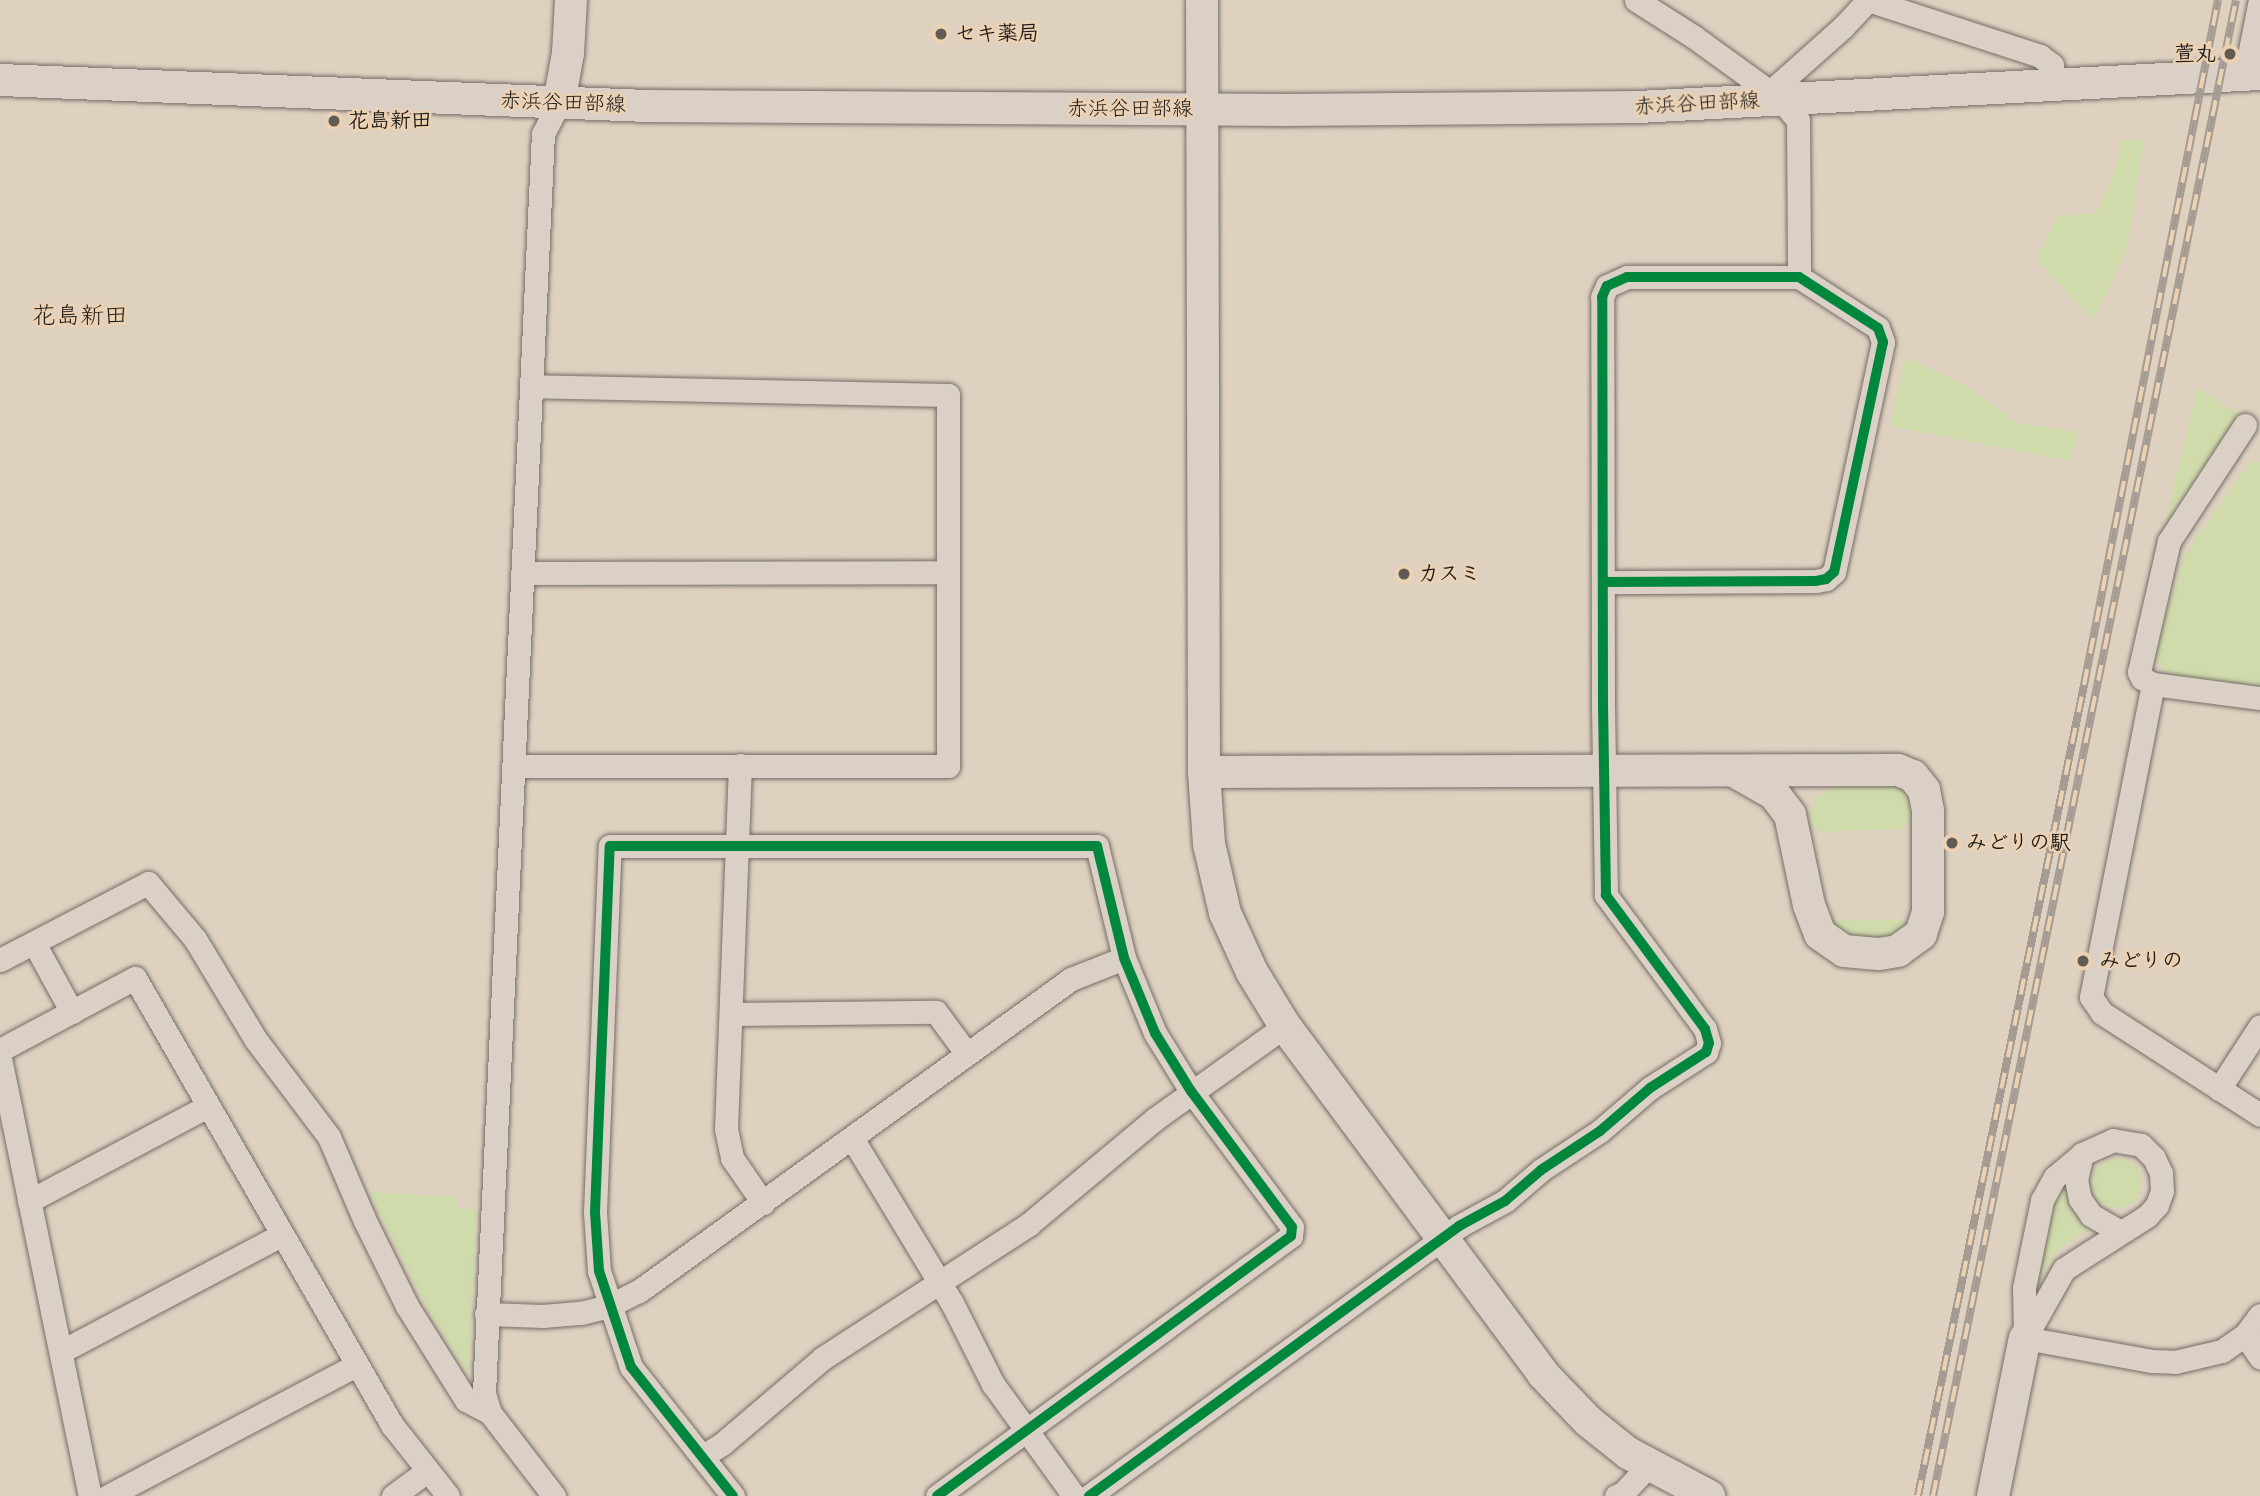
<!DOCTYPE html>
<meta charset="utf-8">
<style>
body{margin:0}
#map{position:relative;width:2260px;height:1496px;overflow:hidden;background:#dfd1c0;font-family:"Balsamiq Sans","Klee One",sans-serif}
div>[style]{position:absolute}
.green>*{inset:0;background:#d0dbac}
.round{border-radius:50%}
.roads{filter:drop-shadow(0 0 2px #746d66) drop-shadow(0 0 2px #746d66)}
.street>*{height:23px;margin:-11.5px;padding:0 11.5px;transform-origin:11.5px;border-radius:11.5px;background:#dad0c5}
.secondary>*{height:32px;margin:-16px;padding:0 16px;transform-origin:16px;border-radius:16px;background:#dad0c5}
.rail>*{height:8px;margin-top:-4px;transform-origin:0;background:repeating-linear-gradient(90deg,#ecd2b3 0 16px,#a49c93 0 32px);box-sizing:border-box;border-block:2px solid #a49c93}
.cycleway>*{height:10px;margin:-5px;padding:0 5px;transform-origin:5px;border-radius:5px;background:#00873e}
.dots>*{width:19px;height:19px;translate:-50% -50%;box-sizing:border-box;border:4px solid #ecd2b3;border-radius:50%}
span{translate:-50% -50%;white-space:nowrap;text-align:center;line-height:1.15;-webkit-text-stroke:5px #ecd2b3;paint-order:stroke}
.poi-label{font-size:21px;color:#1c1c1c;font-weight:700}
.left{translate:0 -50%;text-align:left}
.right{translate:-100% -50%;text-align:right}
.street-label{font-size:21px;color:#1c1c1c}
.quarter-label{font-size:24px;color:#1c1c1c}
</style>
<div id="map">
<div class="green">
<i style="clip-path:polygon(2122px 139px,2144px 140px,2127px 249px,2093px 320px,2036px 259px,2058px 216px,2096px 213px,2112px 179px)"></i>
<i style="clip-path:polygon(1905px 357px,1970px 388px,2017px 423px,2078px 432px,2070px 461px,1890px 426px)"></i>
<i style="clip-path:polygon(2198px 387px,2238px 414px,2164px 525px)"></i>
<i style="clip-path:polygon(2251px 460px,2260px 463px,2260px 687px,2167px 675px,2154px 655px,2185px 554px)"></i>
<i style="clip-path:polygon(1838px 785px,1891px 786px,1904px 792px,1912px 811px,1910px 821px,1901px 829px,1819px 832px,1811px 825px,1810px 810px,1817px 796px)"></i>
<i style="clip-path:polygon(1836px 920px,1901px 920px,1908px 921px,1907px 929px,1896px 936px,1875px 941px,1848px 939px,1832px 926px)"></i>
<i class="round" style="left:2092px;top:1158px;width:50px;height:50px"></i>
<i style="clip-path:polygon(2064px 1189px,2075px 1217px,2090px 1228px,2060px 1248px,2042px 1276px,2036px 1295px,2031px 1295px,2053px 1201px)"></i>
<i style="clip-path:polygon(369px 1192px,458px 1197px,458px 1208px,476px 1210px,469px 1376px,427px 1308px)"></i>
</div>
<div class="roads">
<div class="street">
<i style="left:1636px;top:0;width:69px;rotate:32.5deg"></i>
<i style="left:1694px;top:37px;width:107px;rotate:35.9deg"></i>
<i style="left:1781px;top:100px;width:26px;rotate:50deg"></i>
<i style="left:1798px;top:120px;width:157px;rotate:89.6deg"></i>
<i style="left:2245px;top:75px;width:76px;rotate:-78.7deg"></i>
<i style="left:1770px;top:92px;width:98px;rotate:-41.7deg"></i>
<i style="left:1843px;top:27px;width:37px;rotate:-47deg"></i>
<i style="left:1868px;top:0;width:181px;rotate:18deg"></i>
<i style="left:2040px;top:56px;width:15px;rotate:37deg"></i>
<i style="left:2052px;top:65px;width:19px;rotate:87deg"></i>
<i style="left:2245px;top:425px;width:139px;rotate:123.2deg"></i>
<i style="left:2169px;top:541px;width:134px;rotate:102.9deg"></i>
<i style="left:2139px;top:672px;width:7px;rotate:63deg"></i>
<i style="left:2142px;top:678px;width:13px;rotate:29deg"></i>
<i style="left:2153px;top:684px;width:108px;rotate:7.5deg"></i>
<i style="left:524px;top:573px;width:423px;rotate:-0.1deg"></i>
<i style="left:2153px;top:684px;width:319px;rotate:101.2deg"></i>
<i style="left:2091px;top:997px;width:19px;rotate:55deg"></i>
<i style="left:2102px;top:1013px;width:188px;rotate:32.8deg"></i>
<i style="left:740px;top:765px;width:364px;rotate:92.2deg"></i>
<i style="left:726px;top:1129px;width:30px;rotate:78deg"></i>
<i style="left:732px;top:1158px;width:55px;rotate:55.4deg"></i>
<i style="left:514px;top:766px;width:434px"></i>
<i style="left:948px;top:766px;width:371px;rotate:-90deg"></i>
<i style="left:948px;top:395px;width:414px;rotate:-178.8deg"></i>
<i style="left:34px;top:943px;width:79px;rotate:61.2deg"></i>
<i style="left:0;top:960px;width:167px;rotate:-27.5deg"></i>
<i style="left:148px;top:883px;width:73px;rotate:50deg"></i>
<i style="left:195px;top:939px;width:118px;rotate:58.9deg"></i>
<i style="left:256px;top:1040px;width:121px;rotate:53deg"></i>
<i style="left:329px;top:1137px;width:91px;rotate:66.8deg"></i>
<i style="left:365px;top:1221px;width:95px;rotate:63.7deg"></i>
<i style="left:407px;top:1306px;width:111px;rotate:57.9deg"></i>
<i style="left:466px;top:1400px;width:27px;rotate:28deg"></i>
<i style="left:733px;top:1014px;width:203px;rotate:-0.6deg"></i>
<i style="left:936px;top:1012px;width:52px;rotate:53.6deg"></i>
<i style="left:0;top:1050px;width:153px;rotate:-28.1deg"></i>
<i style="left:135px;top:978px;width:516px;rotate:60.1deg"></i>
<i style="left:392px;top:1425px;width:90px;rotate:51.7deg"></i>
<i style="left:0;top:1058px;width:447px;rotate:78.4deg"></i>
<i style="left:2219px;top:1089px;width:75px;rotate:-56.9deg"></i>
<i style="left:852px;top:1138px;width:193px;rotate:58.8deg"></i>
<i style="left:952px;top:1303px;width:91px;rotate:63.2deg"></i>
<i style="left:993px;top:1384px;width:138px;rotate:54.1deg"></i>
<i style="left:2113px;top:1140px;width:28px;rotate:10deg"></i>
<i style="left:2141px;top:1145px;width:18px;rotate:45deg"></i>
<i style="left:2154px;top:1158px;width:17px;rotate:65deg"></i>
<i style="left:2161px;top:1173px;width:18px;rotate:87deg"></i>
<i style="left:2162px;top:1191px;width:15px;rotate:110deg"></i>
<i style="left:2157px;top:1205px;width:15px;rotate:132deg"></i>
<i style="left:2147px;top:1216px;width:98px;rotate:147.4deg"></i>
<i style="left:2064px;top:1269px;width:79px;rotate:119.5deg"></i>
<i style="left:2025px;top:1338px;width:50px;rotate:-91.1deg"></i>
<i style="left:2024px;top:1288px;width:90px;rotate:-78.4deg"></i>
<i style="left:2042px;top:1200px;width:26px;rotate:-61deg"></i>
<i style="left:2055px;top:1177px;width:35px;rotate:-40deg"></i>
<i style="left:2082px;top:1154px;width:34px;rotate:-24deg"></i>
<i style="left:2082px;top:1154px;width:26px;rotate:103deg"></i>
<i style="left:2076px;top:1179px;width:20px;rotate:79deg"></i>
<i style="left:2080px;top:1199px;width:19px;rotate:55deg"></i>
<i style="left:2091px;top:1215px;width:34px;rotate:30deg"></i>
<i style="left:29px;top:1201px;width:203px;rotate:-28deg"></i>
<i style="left:486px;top:1314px;width:57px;rotate:2deg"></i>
<i style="left:543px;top:1316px;width:38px;rotate:-5deg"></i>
<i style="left:581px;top:1313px;width:29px;rotate:-14deg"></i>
<i style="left:609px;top:1306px;width:34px;rotate:-27deg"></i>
<i style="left:639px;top:1291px;width:533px;rotate:-35.84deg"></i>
<i style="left:1071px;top:979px;width:57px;rotate:-21.6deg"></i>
<i style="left:2245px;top:1335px;width:27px;rotate:56deg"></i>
<i style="left:2025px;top:1338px;width:128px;rotate:10.3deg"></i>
<i style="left:2151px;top:1361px;width:24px;rotate:2deg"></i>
<i style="left:2175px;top:1362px;width:48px;rotate:-13.2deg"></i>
<i style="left:2222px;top:1351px;width:28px;rotate:-35deg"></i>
<i style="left:2245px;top:1335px;width:25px;rotate:-53deg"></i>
<i style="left:62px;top:1351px;width:248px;rotate:-27.9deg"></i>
<i style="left:703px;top:1456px;width:22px;rotate:-32deg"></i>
<i style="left:722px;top:1444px;width:133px;rotate:-40.4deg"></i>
<i style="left:823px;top:1358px;width:246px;rotate:-33deg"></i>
<i style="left:1029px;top:1224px;width:164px;rotate:-39.8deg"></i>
<i style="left:1155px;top:1119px;width:160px;rotate:-35.6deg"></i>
<i style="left:108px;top:1496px;width:280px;rotate:-27.8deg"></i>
<i style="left:393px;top:1496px;width:42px;rotate:-36.3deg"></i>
<i style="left:554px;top:1496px;width:105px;rotate:-127.6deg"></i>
<i style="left:490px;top:1413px;width:21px;rotate:-107deg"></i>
<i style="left:484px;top:1393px;width:1260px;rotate:-87.32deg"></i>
<i style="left:543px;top:134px;width:35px;rotate:-63deg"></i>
<i style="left:733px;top:1496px;width:164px;rotate:-128.3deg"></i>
<i style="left:631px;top:1367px;width:101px;rotate:-108.4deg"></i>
<i style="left:599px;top:1271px;width:59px;rotate:-93.9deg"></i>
<i style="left:595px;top:1212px;width:366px;rotate:-87.7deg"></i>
<i style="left:610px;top:846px;width:487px"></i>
<i style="left:1097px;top:846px;width:115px;rotate:76.4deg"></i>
<i style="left:1124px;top:958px;width:81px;rotate:67.5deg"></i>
<i style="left:1155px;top:1033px;width:68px;rotate:58.2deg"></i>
<i style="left:1191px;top:1091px;width:169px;rotate:53.4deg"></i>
<i style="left:1292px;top:1227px;width:9px;rotate:96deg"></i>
<i style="left:1291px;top:1236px;width:439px;rotate:143.7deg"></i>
<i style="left:1089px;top:1496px;width:458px;rotate:-36.1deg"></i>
<i style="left:1459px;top:1226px;width:52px;rotate:-28.5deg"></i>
<i style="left:1505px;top:1201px;width:48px;rotate:-40.7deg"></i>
<i style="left:1541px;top:1170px;width:71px;rotate:-33.5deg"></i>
<i style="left:1600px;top:1131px;width:66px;rotate:-40.7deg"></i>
<i style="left:1650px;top:1088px;width:67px;rotate:-32.7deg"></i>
<i style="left:1706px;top:1052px;width:9px;rotate:-72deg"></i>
<i style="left:1709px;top:1043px;width:15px;rotate:-106deg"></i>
<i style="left:1705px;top:1029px;width:167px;rotate:-126.5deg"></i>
<i style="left:1606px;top:895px;width:185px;rotate:-90.9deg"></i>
<i style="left:1603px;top:710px;width:413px;rotate:-90.1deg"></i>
<i style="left:1602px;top:297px;width:12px;rotate:-66deg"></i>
<i style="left:1607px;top:286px;width:22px;rotate:-24deg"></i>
<i style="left:1627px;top:277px;width:172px"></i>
<i style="left:1799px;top:277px;width:94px;rotate:32.8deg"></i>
<i style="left:1878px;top:328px;width:15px;rotate:70deg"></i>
<i style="left:1883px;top:342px;width:235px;rotate:102deg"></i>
<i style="left:1834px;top:572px;width:11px;rotate:139deg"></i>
<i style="left:1826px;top:579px;width:10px;rotate:169deg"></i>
<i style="left:1816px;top:581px;width:213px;rotate:179.7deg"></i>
<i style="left:1616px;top:1496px;width:8px;rotate:-23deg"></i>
<i style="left:1623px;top:1493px;width:38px;rotate:-47deg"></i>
</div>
<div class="secondary">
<i style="left:1202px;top:0;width:772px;rotate:89.85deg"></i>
<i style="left:1204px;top:772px;width:72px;rotate:86deg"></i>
<i style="left:1209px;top:844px;width:71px;rotate:76.9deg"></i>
<i style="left:1225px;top:913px;width:65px;rotate:65.4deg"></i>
<i style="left:1252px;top:972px;width:63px;rotate:58.6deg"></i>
<i style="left:1285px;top:1026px;width:433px;rotate:53.4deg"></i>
<i style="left:1543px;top:1374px;width:65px;rotate:46.2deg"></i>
<i style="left:1588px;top:1421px;width:51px;rotate:38.7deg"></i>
<i style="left:1628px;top:1453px;width:92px;rotate:28deg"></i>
<i style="left:0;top:80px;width:648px;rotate:2.3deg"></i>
<i style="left:647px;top:106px;width:637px;rotate:0.36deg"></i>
<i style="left:1284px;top:110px;width:354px;rotate:-0.5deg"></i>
<i style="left:1638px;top:107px;width:623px;rotate:-3.04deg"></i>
<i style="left:559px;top:103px;width:51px;rotate:-79.8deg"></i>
<i style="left:568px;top:53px;width:53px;rotate:-86.8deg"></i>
<i style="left:1204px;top:772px;width:694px;rotate:-0.17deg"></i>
<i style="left:1898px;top:770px;width:16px;rotate:22deg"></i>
<i style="left:1913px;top:776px;width:18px;rotate:52deg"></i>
<i style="left:1924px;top:790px;width:21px;rotate:79deg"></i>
<i style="left:1928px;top:811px;width:101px;rotate:90deg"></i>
<i style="left:1928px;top:912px;width:23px;rotate:108deg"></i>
<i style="left:1921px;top:934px;width:29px;rotate:144deg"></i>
<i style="left:1898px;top:951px;width:20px;rotate:171deg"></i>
<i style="left:1878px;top:954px;width:34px;rotate:-175deg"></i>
<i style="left:1844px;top:951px;width:29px;rotate:-145deg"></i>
<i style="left:1820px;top:934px;width:31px;rotate:-111deg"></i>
<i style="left:1809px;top:905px;width:92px;rotate:-101.9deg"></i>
<i style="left:1790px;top:815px;width:26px;rotate:-127deg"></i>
<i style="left:1774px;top:794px;width:46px;rotate:-150.1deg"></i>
<i style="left:1993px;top:1496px;width:161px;rotate:-78.6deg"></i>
</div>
</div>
<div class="rail">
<i style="left:1918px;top:1496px;width:828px;rotate:-78.43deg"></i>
<i style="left:2084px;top:685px;width:698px;rotate:-78.93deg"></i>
<i style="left:1933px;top:1496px;width:1526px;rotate:-78.55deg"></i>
</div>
<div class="cycleway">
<i style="left:733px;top:1496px;width:164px;rotate:-128.3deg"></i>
<i style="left:631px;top:1367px;width:101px;rotate:-108.4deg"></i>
<i style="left:599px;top:1271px;width:59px;rotate:-93.9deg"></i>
<i style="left:595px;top:1212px;width:366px;rotate:-87.7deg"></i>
<i style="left:610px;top:846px;width:487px"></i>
<i style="left:1097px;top:846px;width:115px;rotate:76.4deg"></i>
<i style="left:1124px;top:958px;width:81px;rotate:67.5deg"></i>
<i style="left:1155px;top:1033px;width:68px;rotate:58.2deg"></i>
<i style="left:1191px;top:1091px;width:169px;rotate:53.4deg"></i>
<i style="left:1292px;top:1227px;width:9px;rotate:96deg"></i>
<i style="left:1291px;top:1236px;width:439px;rotate:143.7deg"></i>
<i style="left:1089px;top:1496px;width:458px;rotate:-36.1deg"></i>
<i style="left:1459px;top:1226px;width:52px;rotate:-28.5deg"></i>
<i style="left:1505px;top:1201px;width:48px;rotate:-40.7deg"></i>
<i style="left:1541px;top:1170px;width:71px;rotate:-33.5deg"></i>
<i style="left:1600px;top:1131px;width:66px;rotate:-40.7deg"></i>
<i style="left:1650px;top:1088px;width:67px;rotate:-32.7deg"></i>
<i style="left:1706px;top:1052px;width:9px;rotate:-72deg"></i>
<i style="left:1709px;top:1043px;width:15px;rotate:-106deg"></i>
<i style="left:1705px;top:1029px;width:167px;rotate:-126.5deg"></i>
<i style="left:1606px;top:895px;width:185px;rotate:-90.9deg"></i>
<i style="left:1603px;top:710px;width:413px;rotate:-90.1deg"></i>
<i style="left:1602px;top:297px;width:12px;rotate:-66deg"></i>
<i style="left:1607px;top:286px;width:22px;rotate:-24deg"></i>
<i style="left:1627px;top:277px;width:172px"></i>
<i style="left:1799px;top:277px;width:94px;rotate:32.8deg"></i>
<i style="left:1878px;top:328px;width:15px;rotate:70deg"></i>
<i style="left:1883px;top:342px;width:235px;rotate:102deg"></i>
<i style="left:1834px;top:572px;width:11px;rotate:139deg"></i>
<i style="left:1826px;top:579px;width:10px;rotate:169deg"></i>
<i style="left:1816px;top:581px;width:213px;rotate:179.7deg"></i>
</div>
<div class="dots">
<i style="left:941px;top:34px;background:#605b55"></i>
<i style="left:2230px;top:54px;background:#605b55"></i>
<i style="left:334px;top:121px;background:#605b55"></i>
<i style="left:1404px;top:574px;background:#605b55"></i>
<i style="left:1952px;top:843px;background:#605b55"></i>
<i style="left:2083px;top:961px;background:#605b55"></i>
</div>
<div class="poi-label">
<span class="left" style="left:955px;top:34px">セキ薬局</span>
<span class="right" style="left:2216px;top:54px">萱丸</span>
<span class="left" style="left:348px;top:121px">花島新田</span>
<span class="left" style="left:1418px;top:574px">カスミ</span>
<span class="left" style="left:1966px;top:843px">みどりの駅</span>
<span class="left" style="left:2099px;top:961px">みどりの</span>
</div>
<div class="street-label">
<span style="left:563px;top:103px;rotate:2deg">赤浜谷田部線</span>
<span style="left:1697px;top:104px;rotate:-3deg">赤浜谷田部線</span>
<span style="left:1130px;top:109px">赤浜谷田部線</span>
</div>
<div class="quarter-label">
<span style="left:80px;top:316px">花島新田</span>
</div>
</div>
